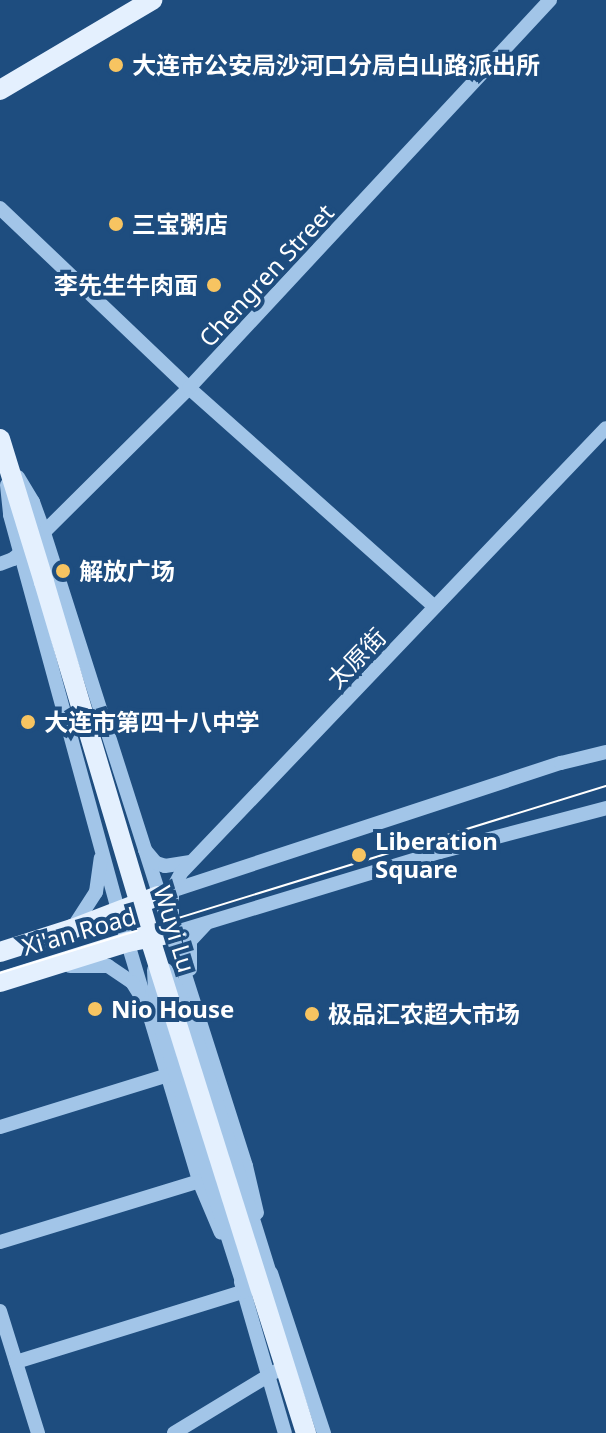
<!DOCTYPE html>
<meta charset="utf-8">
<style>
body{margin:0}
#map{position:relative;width:606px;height:1433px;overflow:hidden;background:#1e4d7f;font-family:"Noto Sans","Noto Sans SC",sans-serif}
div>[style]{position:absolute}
.minor>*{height:14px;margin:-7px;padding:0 7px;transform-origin:7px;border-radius:7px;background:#a2c5e8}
.major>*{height:20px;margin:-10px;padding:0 10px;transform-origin:10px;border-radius:10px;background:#e4f0fe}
.tram>*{height:2px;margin:-1px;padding:0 1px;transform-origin:1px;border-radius:1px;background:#fff}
.minor-bridge>*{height:14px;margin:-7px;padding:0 7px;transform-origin:7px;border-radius:7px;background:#a2c5e8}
.major-bridge>*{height:20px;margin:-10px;padding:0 10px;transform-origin:10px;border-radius:10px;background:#e4f0fe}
.dots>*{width:22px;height:22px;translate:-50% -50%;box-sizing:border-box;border:4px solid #1e4d7f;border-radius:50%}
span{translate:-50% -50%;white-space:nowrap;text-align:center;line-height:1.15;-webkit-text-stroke:8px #1e4d7f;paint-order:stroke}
.poi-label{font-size:24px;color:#fff;font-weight:700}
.left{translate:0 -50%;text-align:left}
.right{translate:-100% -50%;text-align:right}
.street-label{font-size:24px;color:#fff}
</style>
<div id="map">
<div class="minor">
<i style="left:0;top:208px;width:261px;rotate:43.6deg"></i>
<i style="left:189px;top:388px;width:329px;rotate:41.7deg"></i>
<i style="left:18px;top:477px;width:29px;rotate:59deg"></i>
<i style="left:33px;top:502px;width:33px;rotate:70deg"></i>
<i style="left:44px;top:533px;width:664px;rotate:72.3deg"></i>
<i style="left:246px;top:1166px;width:48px;rotate:76.8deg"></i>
<i style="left:7px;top:485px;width:30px;rotate:84deg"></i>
<i style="left:10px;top:515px;width:427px;rotate:74.7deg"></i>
<i style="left:123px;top:927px;width:265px;rotate:73.3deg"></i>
<i style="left:199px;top:1181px;width:56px;rotate:67.1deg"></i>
<i style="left:0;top:564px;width:14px;rotate:-21deg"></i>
<i style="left:13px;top:559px;width:26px;rotate:-39deg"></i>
<i style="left:33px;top:543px;width:220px;rotate:-44.8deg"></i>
<i style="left:189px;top:388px;width:530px;rotate:-47.06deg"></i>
<i style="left:145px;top:850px;width:17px;rotate:50deg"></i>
<i style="left:156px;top:863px;width:9px;rotate:18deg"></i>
<i style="left:165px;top:866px;width:24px;rotate:-9deg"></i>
<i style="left:168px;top:892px;width:414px;rotate:-18.2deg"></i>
<i style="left:561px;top:763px;width:46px;rotate:-13.7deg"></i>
<i style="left:172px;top:919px;width:29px;rotate:-90deg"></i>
<i style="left:172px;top:890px;width:19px;rotate:-62deg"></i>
<i style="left:181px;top:873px;width:615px;rotate:-46.32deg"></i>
<i style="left:74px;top:926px;width:40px;rotate:-57.1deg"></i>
<i style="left:96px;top:892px;width:34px;rotate:-82deg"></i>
<i style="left:173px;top:933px;width:279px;rotate:-16.9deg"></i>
<i style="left:440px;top:852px;width:172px;rotate:-14.8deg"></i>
<i style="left:70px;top:966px;width:38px"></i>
<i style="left:108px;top:966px;width:29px;rotate:34deg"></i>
<i style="left:132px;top:982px;width:13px;rotate:58deg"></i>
<i style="left:190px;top:969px;width:28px;rotate:-90deg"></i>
<i style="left:190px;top:941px;width:23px;rotate:-47deg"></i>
<i style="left:0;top:1127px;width:176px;rotate:-17.2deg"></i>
<i style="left:0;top:1242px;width:208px;rotate:-17deg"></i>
<i style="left:271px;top:1273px;width:169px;rotate:71.7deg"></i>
<i style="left:241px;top:1282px;width:157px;rotate:73.8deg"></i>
<i style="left:0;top:1311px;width:128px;rotate:72.7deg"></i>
<i style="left:16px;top:1362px;width:240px;rotate:-17.2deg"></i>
<i style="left:174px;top:1433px;width:119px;rotate:-31.3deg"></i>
</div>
<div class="major">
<i style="left:0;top:90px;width:177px;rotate:-30.6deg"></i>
<i style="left:0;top:439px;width:150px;rotate:72.9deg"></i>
<i style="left:0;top:952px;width:76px;rotate:-17.7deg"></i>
<i style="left:72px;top:929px;width:92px;rotate:-21deg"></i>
<i style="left:0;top:982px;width:134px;rotate:-17.4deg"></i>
<i style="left:128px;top:942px;width:46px;rotate:-11.3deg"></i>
</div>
<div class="tram">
<i style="left:0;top:973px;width:634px;rotate:-17.15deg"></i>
</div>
<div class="minor-bridge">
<i style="left:154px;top:970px;width:42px;rotate:87.3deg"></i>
<i style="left:156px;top:1012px;width:293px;rotate:72.3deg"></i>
<i style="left:166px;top:970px;width:39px;rotate:60deg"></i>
<i style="left:186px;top:1004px;width:292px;rotate:72.7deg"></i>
</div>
<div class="major-bridge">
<i style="left:44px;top:582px;width:379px;rotate:73.4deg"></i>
<i style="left:152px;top:945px;width:512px;rotate:72.49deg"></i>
</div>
<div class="dots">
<i style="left:116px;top:65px;background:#f7c461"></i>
<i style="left:116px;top:224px;background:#f7c461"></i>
<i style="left:214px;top:285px;background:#f7c461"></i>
<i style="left:63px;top:571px;background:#f7c461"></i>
<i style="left:28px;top:722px;background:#f7c461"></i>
<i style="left:359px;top:855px;background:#f7c461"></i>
<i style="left:95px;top:1009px;background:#f7c461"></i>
<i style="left:312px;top:1014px;background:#f7c461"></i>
</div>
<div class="poi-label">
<span class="left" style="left:132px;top:65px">大连市公安局沙河口分局白山路派出所</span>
<span class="left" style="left:132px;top:224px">三宝粥店</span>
<span class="right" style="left:198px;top:285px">李先生牛肉面</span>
<span class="left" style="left:79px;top:571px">解放广场</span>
<span class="left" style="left:44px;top:722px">大连市第四十八中学</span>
<span class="left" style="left:375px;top:855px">Liberation<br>Square</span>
<span class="left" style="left:111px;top:1009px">Nio House</span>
<span class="left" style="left:328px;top:1014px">极品汇农超大市场</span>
</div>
<div class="street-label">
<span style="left:266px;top:275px;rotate:-47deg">Chengren Street</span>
<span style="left:356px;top:658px;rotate:-46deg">太原街</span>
<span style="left:175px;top:929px;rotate:73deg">Wuyi Lu</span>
<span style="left:79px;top:931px;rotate:-16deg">Xi'an Road</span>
</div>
</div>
